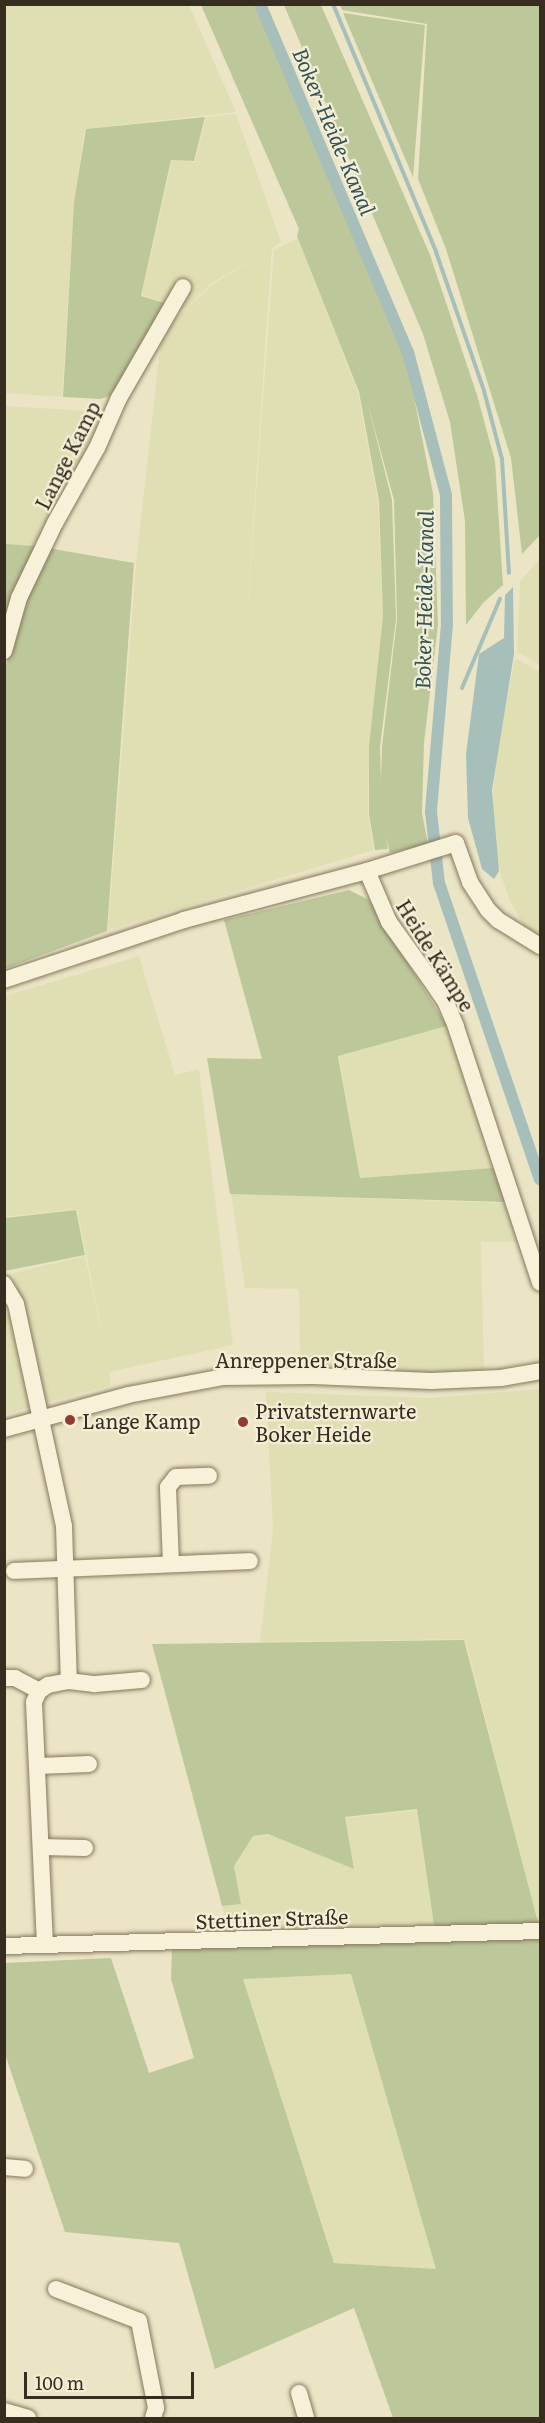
<!DOCTYPE html>
<meta charset="utf-8">
<style>
body{margin:0}
#map{position:relative;width:545px;height:2423px;overflow:hidden;background:#ebe5c6;font-family:Literata,serif}
div>[style]{position:absolute}
.farmland>*{inset:0;background:#e0dfb4}
.green>*{inset:0;background:#bdc89a}
.water>*{inset:0;background:#a7bfbb}
.stream>*{height:4px;margin:-2px;padding:0 2px;transform-origin:2px;border-radius:2px;background:#a7bfbb}
.canal>*{height:12px;margin:-6px;padding:0 6px;transform-origin:6px;border-radius:6px;background:#a7bfbb}
.roads{filter:drop-shadow(0 0 2px #85775d) drop-shadow(0 0 2px #85775d)}
.minor>*{height:16px;margin:-8px;padding:0 8px;transform-origin:8px;border-radius:8px;background:#f6f1d8}
.dots>*{width:16px;height:16px;translate:-50% -50%;box-sizing:border-box;border:3px solid #f3eed5;border-radius:50%}
span{translate:-50% -50%;white-space:nowrap;text-align:center;line-height:1.15;-webkit-text-stroke:4.5px #f3eed5;paint-order:stroke}
.street-label{font-size:20px;color:#362d20}
.poi-label{font-size:20px;color:#362d20}
.left{translate:0 -50%;text-align:left}
.water-label{font-size:21px;color:#305255;font-style:italic}
.frame{position:absolute;inset:0;border:6px solid #362d20;pointer-events:none}
.scale{position:absolute;left:24px;top:2372px;width:170px;height:27px;box-sizing:border-box;border:3px solid #362d20;border-top:0;padding-left:8px;font-size:18px;line-height:21px;white-space:nowrap;color:#362d20;-webkit-text-stroke:4px #f3eed5;paint-order:stroke}
</style>
<div id="map">
<div class="farmland">
<i style="clip-path:polygon(4px 5px,189px 5px,236px 112px,85px 129px,74px 203px,62px 397px,5px 393px)"></i>
<i style="clip-path:polygon(236px 114px,281px 242px,272px 248px,245px 643px,274px 250px,298px 238px,358px 392px,378px 501px,383px 616px,369px 747px,368px 813px,374px 850px,108px 930px,136px 563px,162px 331px,213px 284px,270px 249px,212px 283px,185px 309px,142px 295px,172px 160px,195px 162px,206px 117px)"></i>
<i style="clip-path:polygon(5px 406px,104px 412px,92px 445px,37px 546px,5px 544px)"></i>
<i style="clip-path:polygon(540px 559px,540px 665px,517px 652px,520px 581px)"></i>
<i style="clip-path:polygon(515px 658px,540px 672px,540px 939px,527px 932px,509px 899px,500px 872px,494px 833px,493px 791px,498px 745px)"></i>
<i style="clip-path:polygon(139px 956px,175px 1075px,199px 1069px,233px 1345px,109px 1372px,111px 1385px,5px 1414px,5px 1316px,23px 1311px,13px 1273px,85px 1256px,107px 1358px,77px 1209px,5px 1217px,5px 996px)"></i>
<i style="clip-path:polygon(447px 1026px,492px 1168px,360px 1178px,339px 1056px)"></i>
<i style="clip-path:polygon(231px 1194px,505px 1203px,519px 1242px,481px 1242px,484px 1371px,431px 1374px,300px 1363px,299px 1289px,245px 1288px)"></i>
<i style="clip-path:polygon(540px 1389px,540px 1926px,539px 1926px,465px 1639px,260px 1642px,273px 1529px,266px 1392px,431px 1398px)"></i>
<i style="clip-path:polygon(417px 1810px,435px 1932px,230px 1935px,222px 1906px,241px 1903px,234px 1866px,252px 1836px,268px 1834px,354px 1868px,345px 1818px)"></i>
<i style="clip-path:polygon(351px 1974px,437px 2269px,334px 2263px,242px 1979px)"></i>
</div>
<div class="green">
<i style="clip-path:polygon(evenodd,201px 5px,256px 5px,405px 352px,433px 493px,438px 625px,424px 743px,422px 813px,428px 844px,390px 853px,386px 837px,388px 849px,375px 850px,369px 814px,369px 746px,383px 616px,379px 501px,359px 392px,297px 236px,299px 229px,201px 5px,367px 401px,394px 500px,397px 619px,382px 747px,381px 781px,380px 747px,396px 619px,392px 500px,367px 401px)"></i>
<i style="clip-path:polygon(284px 5px,321px 5px,430px 255px,477px 395px,495px 461px,503px 585px,483px 603px,466px 625px,465px 521px,450px 422px,423px 334px)"></i>
<i style="clip-path:polygon(340px 5px,540px 5px,540px 535px,522px 554px,511px 458px,446px 249px,418px 179px,427px 24px,342px 10px)"></i>
<i style="clip-path:polygon(343px 13px,425px 25px,413px 177px)"></i>
<i style="clip-path:polygon(205px 117px,194px 161px,171px 160px,141px 296px,168px 304px,117px 394px,100px 399px,63px 397px,74px 202px,86px 129px)"></i>
<i style="clip-path:polygon(5px 544px,37px 546px,6px 613px,5px 613px)"></i>
<i style="clip-path:polygon(48px 548px,134px 563px,107px 931px,4px 969px,5px 669px,25px 600px)"></i>
<i style="clip-path:polygon(349px 890px,369px 900px,447px 1026px,338px 1056px,360px 1178px,493px 1168px,505px 1202px,230px 1194px,207px 1058px,262px 1059px,224px 920px)"></i>
<i style="clip-path:polygon(76px 1210px,85px 1255px,5px 1271px,5px 1218px)"></i>
<i style="clip-path:polygon(464px 1640px,539px 1926px,435px 1932px,417px 1809px,345px 1817px,354px 1869px,268px 1834px,253px 1836px,234px 1866px,241px 1904px,222px 1906px,152px 1644px)"></i>
<i style="clip-path:polygon(evenodd,540px 1939px,540px 2418px,393px 2418px,354px 2308px,215px 2369px,179px 2243px,65px 2232px,5px 2054px,4px 1963px,111px 1958px,149px 2073px,194px 2058px,171px 1979px,172px 1949px,540px 1939px,351px 1974px,436px 2269px,334px 2263px,243px 1979px,351px 1974px)"></i>
</div>
<div class="water">
<i style="clip-path:polygon(513px 587px,514px 654px,492px 790px,499px 871px,494px 879px,482px 869px,468px 818px,466px 754px,479px 654px,504px 638px,505px 595px)"></i>
</div>
<div class="stream">
<i style="left:333px;top:4px;width:269px;rotate:67.4deg"></i>
<i style="left:436px;top:252px;width:147px;rotate:70.9deg"></i>
<i style="left:484px;top:391px;width:70px;rotate:75.2deg"></i>
<i style="left:502px;top:459px;width:114px;rotate:86.5deg"></i>
<i style="left:462px;top:688px;width:97px;rotate:-66.9deg"></i>
</div>
<div class="canal">
<i style="left:260px;top:4px;width:378px;rotate:67deg"></i>
<i style="left:408px;top:352px;width:148px;rotate:75.1deg"></i>
<i style="left:446px;top:495px;width:129px;rotate:89.6deg"></i>
<i style="left:447px;top:624px;width:189px;rotate:94.9deg"></i>
<i style="left:431px;top:812px;width:71px;rotate:83.6deg"></i>
<i style="left:439px;top:883px;width:313px;rotate:71.2deg"></i>
</div>
<div class="roads">
<div class="minor">
<i style="left:4px;top:651px;width:55px;rotate:-74.2deg"></i>
<i style="left:19px;top:598px;width:83px;rotate:-64.4deg"></i>
<i style="left:55px;top:523px;width:86px;rotate:-60.8deg"></i>
<i style="left:97px;top:448px;width:55px;rotate:-66.3deg"></i>
<i style="left:119px;top:398px;width:128px;rotate:-60deg"></i>
<i style="left:540px;top:946px;width:49px;rotate:-148.2deg"></i>
<i style="left:498px;top:920px;width:14px;rotate:-135deg"></i>
<i style="left:488px;top:910px;width:33px;rotate:-123deg"></i>
<i style="left:470px;top:882px;width:41px;rotate:-109.7deg"></i>
<i style="left:456px;top:843px;width:93px;rotate:162.5deg"></i>
<i style="left:367px;top:871px;width:56px;rotate:66.7deg"></i>
<i style="left:389px;top:922px;width:70px;rotate:54.3deg"></i>
<i style="left:430px;top:979px;width:29px;rotate:56deg"></i>
<i style="left:446px;top:1003px;width:26px;rotate:67deg"></i>
<i style="left:456px;top:1027px;width:269px;rotate:71.8deg"></i>
<i style="left:4px;top:980px;width:190px;rotate:-18.4deg"></i>
<i style="left:184px;top:920px;width:189px;rotate:-15deg"></i>
<i style="left:4px;top:1284px;width:23px;rotate:59deg"></i>
<i style="left:16px;top:1304px;width:227px;rotate:77.8deg"></i>
<i style="left:64px;top:1526px;width:155px;rotate:88.2deg"></i>
<i style="left:4px;top:1429px;width:129px;rotate:-15.3deg"></i>
<i style="left:128px;top:1395px;width:97px;rotate:-10.7deg"></i>
<i style="left:223px;top:1377px;width:90px;rotate:-0.6deg"></i>
<i style="left:313px;top:1376px;width:118px;rotate:2.4deg"></i>
<i style="left:431px;top:1381px;width:70px;rotate:-2.5deg"></i>
<i style="left:501px;top:1378px;width:40px;rotate:-10deg"></i>
<i style="left:171px;top:1563px;width:76px;rotate:-92.3deg"></i>
<i style="left:168px;top:1487px;width:13px;rotate:-51deg"></i>
<i style="left:176px;top:1477px;width:33px;rotate:-2deg"></i>
<i style="left:14px;top:1571px;width:236px;rotate:-2.4deg"></i>
<i style="left:4px;top:1678px;width:11px"></i>
<i style="left:15px;top:1678px;width:27px;rotate:28deg"></i>
<i style="left:38px;top:1766px;width:51px;rotate:-2.2deg"></i>
<i style="left:41px;top:1847px;width:44px;rotate:1.3deg"></i>
<i style="left:45px;top:1945px;width:243px;rotate:-92.6deg"></i>
<i style="left:34px;top:1702px;width:12px;rotate:-66deg"></i>
<i style="left:39px;top:1691px;width:11px;rotate:-34deg"></i>
<i style="left:48px;top:1685px;width:21px;rotate:-11deg"></i>
<i style="left:69px;top:1681px;width:26px;rotate:7deg"></i>
<i style="left:95px;top:1684px;width:47px;rotate:-4.9deg"></i>
<i style="left:4px;top:1946px;width:536px;rotate:-1.6deg"></i>
<i style="left:4px;top:2167px;width:21px;rotate:5deg"></i>
<i style="left:56px;top:2289px;width:89px;rotate:21.1deg"></i>
<i style="left:139px;top:2321px;width:89px;rotate:78.9deg"></i>
<i style="left:156px;top:2408px;width:10px;rotate:107deg"></i>
<i style="left:299px;top:2393px;width:26px;rotate:74deg"></i>
<i style="left:4px;top:2411px;width:25px;rotate:16deg"></i>
</div>
</div>
<div class="dots">
<i style="left:70px;top:1420px;background:#903d31"></i>
<i style="left:243px;top:1422px;background:#903d31"></i>
</div>
<div class="street-label">
<span style="left:67px;top:455px;rotate:-63deg">Lange Kamp</span>
<span style="left:436px;top:955px;rotate:58deg">Heide Kämpe</span>
<span style="left:306px;top:1359px">Anreppener Straße</span>
<span style="left:272px;top:1918px;rotate:-2deg">Stettiner Straße</span>
</div>
<div class="poi-label">
<span class="left" style="left:255px;top:1422px">Privatsternwarte<br>Boker Heide</span>
<span class="left" style="left:82px;top:1420px">Lange Kamp</span>
</div>
<div class="water-label">
<span style="left:335px;top:131px;rotate:67deg">Boker-Heide-Kanal</span>
<span style="left:423px;top:600px;rotate:-89deg">Boker-Heide-Kanal</span>
</div>
<div class="frame"></div>
<div class="scale">100 m</div>
</div>
